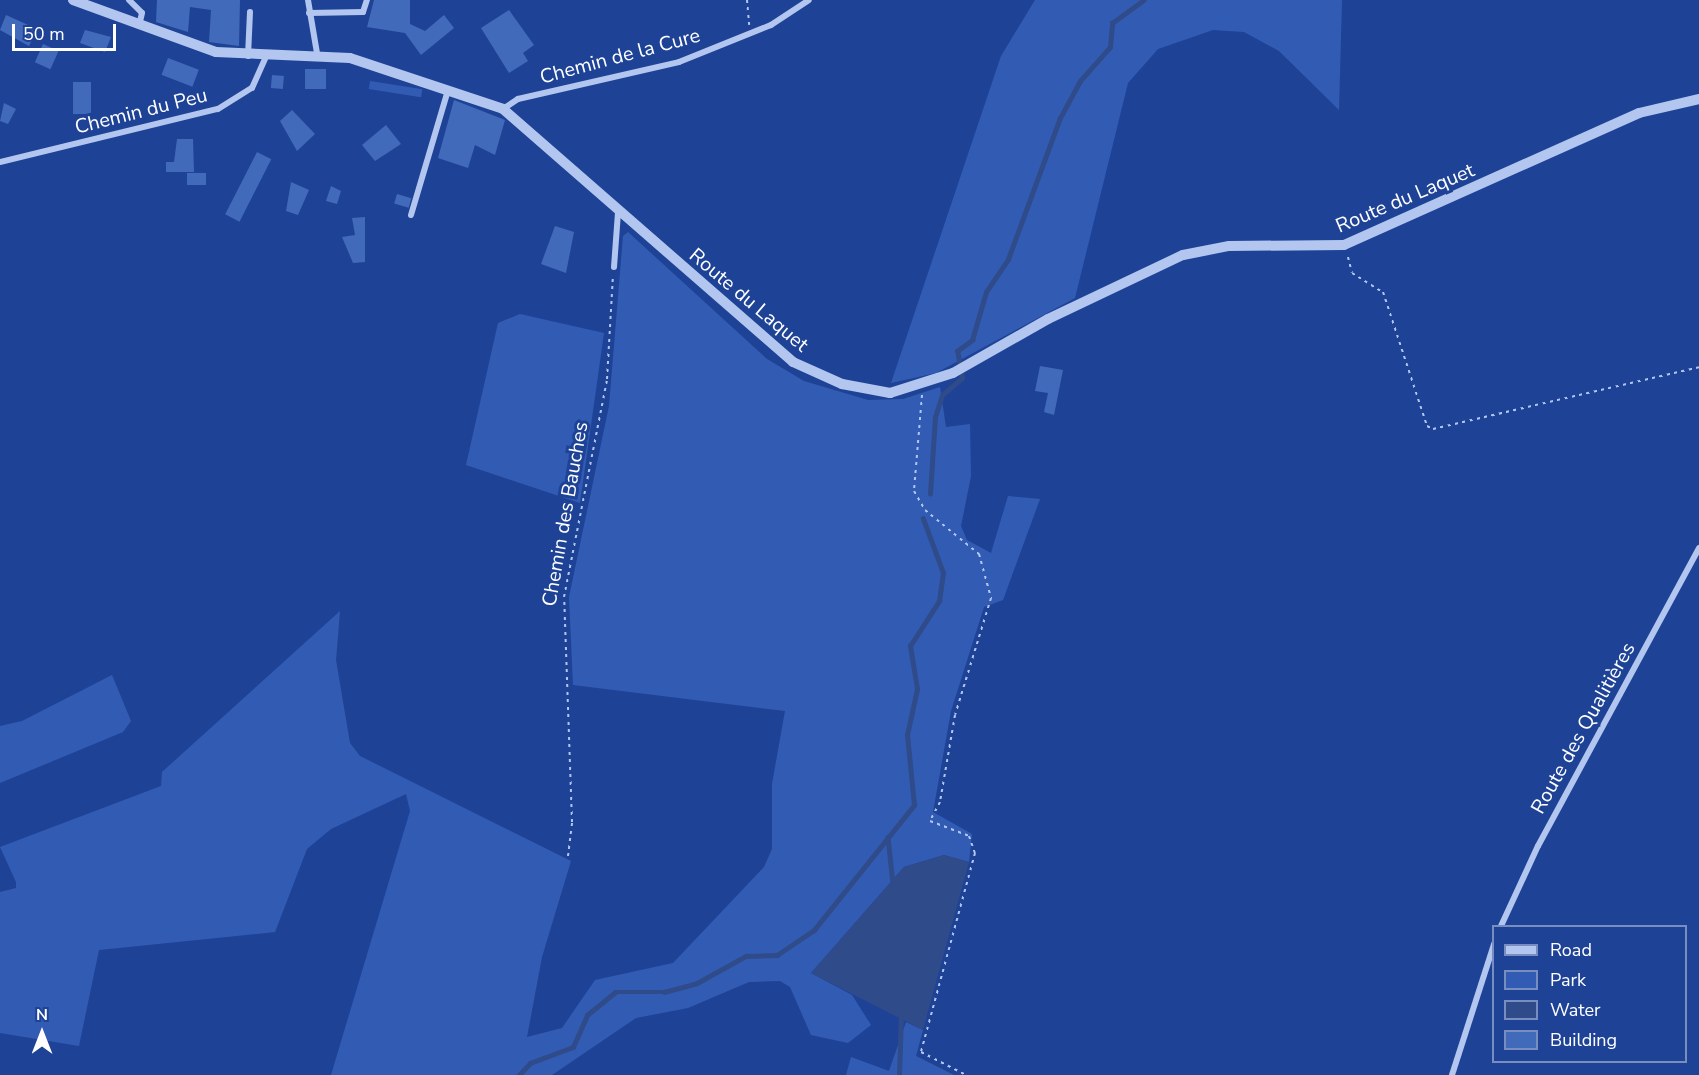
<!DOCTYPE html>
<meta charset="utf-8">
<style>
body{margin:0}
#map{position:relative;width:1699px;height:1075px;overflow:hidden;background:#1e4396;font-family:"Nunito Sans",sans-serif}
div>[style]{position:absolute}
.green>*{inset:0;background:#325cb4;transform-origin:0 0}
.water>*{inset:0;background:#2f4b89}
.stream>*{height:4.5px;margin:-2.25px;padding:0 2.25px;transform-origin:2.25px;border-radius:2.25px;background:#2f4b89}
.building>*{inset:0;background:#426abb;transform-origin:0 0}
.path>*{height:2px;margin-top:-1px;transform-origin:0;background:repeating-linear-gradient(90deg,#b2c6ef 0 3px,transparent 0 7.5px)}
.minor>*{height:6px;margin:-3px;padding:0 3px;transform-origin:3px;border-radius:3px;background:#b2c6ef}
.tertiary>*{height:10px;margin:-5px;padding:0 5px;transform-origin:5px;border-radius:5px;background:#b2c6ef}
span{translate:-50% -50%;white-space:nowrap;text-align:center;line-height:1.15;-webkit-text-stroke:6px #1e4396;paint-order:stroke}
.street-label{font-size:20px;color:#fff}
.legend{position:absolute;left:1492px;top:925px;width:195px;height:138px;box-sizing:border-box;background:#1e4396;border:2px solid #788ec0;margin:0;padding:8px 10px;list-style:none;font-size:18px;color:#fff}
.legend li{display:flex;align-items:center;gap:12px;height:30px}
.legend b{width:30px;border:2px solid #788ec0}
.north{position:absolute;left:12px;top:1003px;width:60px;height:60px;-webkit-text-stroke:4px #1e4396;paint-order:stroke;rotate:0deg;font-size:16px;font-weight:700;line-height:24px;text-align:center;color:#fff}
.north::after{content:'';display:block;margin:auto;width:21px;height:27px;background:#fff;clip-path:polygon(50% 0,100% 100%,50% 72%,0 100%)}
.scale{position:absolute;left:12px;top:24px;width:104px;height:27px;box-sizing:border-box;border:3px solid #fff;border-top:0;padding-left:8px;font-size:18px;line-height:21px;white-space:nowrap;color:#fff;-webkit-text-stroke:4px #1e4396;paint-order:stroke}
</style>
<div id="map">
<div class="green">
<i style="clip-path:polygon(1035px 0,1342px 0,1339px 110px,1279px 51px,1244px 32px,1213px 30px,1158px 49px,1128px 83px,1075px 298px,936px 373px,891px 383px,1001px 56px)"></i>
<i style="left:370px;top:81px;width:53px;height:8px;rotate:9deg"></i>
<i style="clip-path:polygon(628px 232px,767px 359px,804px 381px,868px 400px,903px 399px,940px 387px,946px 427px,970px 424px,971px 476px,961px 526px,967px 540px,991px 553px,1008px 496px,1040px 499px,1003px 600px,984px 607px,951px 711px,933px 812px,972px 834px,969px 862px,944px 855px,904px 867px,811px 973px,852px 995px,871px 1025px,848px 1043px,811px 1035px,790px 987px,780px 981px,749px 982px,688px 1008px,636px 1018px,552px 1075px,331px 1075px,410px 811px,406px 794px,331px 829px,307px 849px,275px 932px,99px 950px,79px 1046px,0 1033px,0 892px,16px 888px,16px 882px,0 847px,161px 786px,162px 772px,340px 611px,336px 660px,350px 743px,360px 756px,571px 861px,542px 957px,527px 1037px,562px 1028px,595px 980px,673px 963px,764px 867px,772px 849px,772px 784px,785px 711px,573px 685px,569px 597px,609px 406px,623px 236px)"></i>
<i style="clip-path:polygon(520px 314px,604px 333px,580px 503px,466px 465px,498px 323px)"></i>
<i style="clip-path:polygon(112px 675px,131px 721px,123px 732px,0 783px,0 726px,22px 721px)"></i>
<i style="clip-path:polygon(906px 1022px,923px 1030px,916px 1056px,954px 1075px,846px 1075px,851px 1057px,889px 1071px)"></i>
</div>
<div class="water">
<i style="clip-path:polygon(944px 855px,969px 862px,923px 1030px,811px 973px,904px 867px)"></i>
</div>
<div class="stream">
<i style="left:930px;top:494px;width:77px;rotate:-86.3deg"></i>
<i style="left:935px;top:417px;width:23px;rotate:-72deg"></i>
<i style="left:942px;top:395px;width:26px;rotate:-40deg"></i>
<i style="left:962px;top:378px;width:27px;rotate:-100deg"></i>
<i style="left:957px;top:351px;width:19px;rotate:-36deg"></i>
<i style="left:972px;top:340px;width:50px;rotate:-73.7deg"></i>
<i style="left:986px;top:292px;width:40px;rotate:-56deg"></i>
<i style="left:1008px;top:259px;width:150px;rotate:-69.8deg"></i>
<i style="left:1060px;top:118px;width:42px;rotate:-61.6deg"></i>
<i style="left:1080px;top:81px;width:45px;rotate:-48.6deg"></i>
<i style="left:1110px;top:47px;width:24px;rotate:-85deg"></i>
<i style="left:1112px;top:23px;width:39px;rotate:-36deg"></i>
<i style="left:888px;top:837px;width:47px;rotate:83.9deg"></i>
<i style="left:519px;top:1075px;width:16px;rotate:-47deg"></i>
<i style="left:530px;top:1063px;width:46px;rotate:-20.4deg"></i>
<i style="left:573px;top:1047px;width:35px;rotate:-66deg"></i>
<i style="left:587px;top:1015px;width:36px;rotate:-39deg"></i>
<i style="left:615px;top:992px;width:49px"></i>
<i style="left:664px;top:992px;width:34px;rotate:-15deg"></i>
<i style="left:697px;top:983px;width:56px;rotate:-28.9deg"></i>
<i style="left:746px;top:956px;width:31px;rotate:-2deg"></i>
<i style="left:777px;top:955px;width:45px;rotate:-34deg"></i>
<i style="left:814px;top:930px;width:160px;rotate:-51.3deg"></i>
<i style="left:914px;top:805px;width:70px;rotate:-95.7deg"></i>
<i style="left:907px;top:735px;width:47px;rotate:-77.7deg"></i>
<i style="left:917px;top:689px;width:44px;rotate:-99.2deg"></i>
<i style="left:910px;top:646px;width:54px;rotate:-57.2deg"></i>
<i style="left:939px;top:601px;width:28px;rotate:-82deg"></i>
<i style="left:943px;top:573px;width:58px;rotate:-110.3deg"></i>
<i style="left:899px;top:1075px;width:60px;rotate:-88.1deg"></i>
</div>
<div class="building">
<i style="clip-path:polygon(157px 0,240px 0,239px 46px,209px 42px,211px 10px,190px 7px,188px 32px,156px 22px)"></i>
<i style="clip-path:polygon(374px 0,410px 0,410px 24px,425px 31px,444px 15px,454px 28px,421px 55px,405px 33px,367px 27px)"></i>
<i style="clip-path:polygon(509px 10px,534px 45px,523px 53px,528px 61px,509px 73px,481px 28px)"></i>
<i style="clip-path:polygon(6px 15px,37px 29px,29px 46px,0 30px)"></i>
<i style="clip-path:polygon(85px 30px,111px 37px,105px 52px,80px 43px)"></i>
<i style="left:43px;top:44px;width:17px;height:20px;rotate:24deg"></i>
<i style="left:168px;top:58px;width:33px;height:18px;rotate:21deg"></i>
<i style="left:305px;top:69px;width:21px;height:20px"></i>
<i style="left:272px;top:75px;width:12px;height:13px;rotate:5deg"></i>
<i style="left:73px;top:82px;width:18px;height:32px"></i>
<i style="clip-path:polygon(454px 100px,505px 120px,495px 155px,475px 145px,468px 168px,438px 158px)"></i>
<i style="clip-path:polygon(4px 103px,16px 109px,8px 124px,0 121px)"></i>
<i style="clip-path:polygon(292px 110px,315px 134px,297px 151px,280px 121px)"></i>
<i style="clip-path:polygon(386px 125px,401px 144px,375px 161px,362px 145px)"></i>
<i style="clip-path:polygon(177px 139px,193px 139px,194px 172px,166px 172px,166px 162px,174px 162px)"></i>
<i style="left:257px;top:152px;width:16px;height:70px;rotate:27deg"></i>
<i style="left:187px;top:173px;width:19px;height:12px"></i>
<i style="clip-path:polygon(291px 182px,309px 190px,298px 215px,286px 211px)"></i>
<i style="clip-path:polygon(331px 186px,341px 191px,337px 204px,326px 201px)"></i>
<i style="left:397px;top:194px;width:15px;height:10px;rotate:16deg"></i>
<i style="clip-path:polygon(365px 217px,365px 262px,353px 263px,342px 237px,355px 235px,352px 218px)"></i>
<i style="clip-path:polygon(555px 226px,574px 232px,566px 273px,541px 264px)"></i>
<i style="clip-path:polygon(1040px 366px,1063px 370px,1054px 415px,1044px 412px,1048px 393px,1035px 391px)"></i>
</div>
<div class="path">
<i style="left:747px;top:0;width:25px;rotate:85deg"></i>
<i style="left:1348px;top:257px;width:16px;rotate:76deg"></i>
<i style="left:1352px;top:273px;width:36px;rotate:32deg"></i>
<i style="left:1383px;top:292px;width:141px;rotate:71.8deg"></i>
<i style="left:1427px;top:426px;width:7px;rotate:27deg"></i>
<i style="left:1433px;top:429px;width:273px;rotate:-13.1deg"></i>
<i style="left:922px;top:395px;width:96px;rotate:94.8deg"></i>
<i style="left:914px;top:491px;width:22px;rotate:60deg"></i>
<i style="left:925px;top:510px;width:70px;rotate:39.2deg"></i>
<i style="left:979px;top:554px;width:46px;rotate:74.7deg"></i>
<i style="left:991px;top:598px;width:122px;rotate:107.1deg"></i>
<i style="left:955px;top:715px;width:88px;rotate:99.8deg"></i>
<i style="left:940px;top:802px;width:21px;rotate:118deg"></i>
<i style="left:930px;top:821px;width:42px;rotate:21deg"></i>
<i style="left:969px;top:836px;width:18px;rotate:71deg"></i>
<i style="left:975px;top:853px;width:206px;rotate:105.2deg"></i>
<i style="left:921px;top:1052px;width:51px;rotate:27.1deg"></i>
<i style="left:568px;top:856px;width:34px;rotate:-83deg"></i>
<i style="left:572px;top:822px;width:225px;rotate:-92deg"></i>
<i style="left:564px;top:597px;width:222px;rotate:-78.8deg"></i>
<i style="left:607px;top:379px;width:103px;rotate:-86.7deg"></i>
</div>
<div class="minor">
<i style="left:129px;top:0;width:18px;rotate:45deg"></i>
<i style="left:142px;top:13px;width:13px;rotate:103deg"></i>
<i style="left:308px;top:0;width:54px;rotate:80.4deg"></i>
<i style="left:309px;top:13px;width:54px;rotate:-1.1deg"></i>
<i style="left:363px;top:12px;width:13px;rotate:-72deg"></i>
<i style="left:248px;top:56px;width:44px;rotate:-87.4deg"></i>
<i style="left:503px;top:109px;width:18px;rotate:-34deg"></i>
<i style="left:518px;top:99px;width:165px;rotate:-12.9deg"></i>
<i style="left:679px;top:62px;width:99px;rotate:-21.9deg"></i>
<i style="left:771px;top:25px;width:45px;rotate:-33.3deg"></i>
<i style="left:0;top:162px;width:224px;rotate:-13.7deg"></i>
<i style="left:218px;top:109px;width:40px;rotate:-32deg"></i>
<i style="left:252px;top:88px;width:34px;rotate:-66deg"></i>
<i style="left:411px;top:215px;width:130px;rotate:-73.5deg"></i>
<i style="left:614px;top:267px;width:54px;rotate:-85.8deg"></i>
<i style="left:1501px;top:926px;width:88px;rotate:-65.2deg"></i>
<i style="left:1538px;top:846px;width:339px;rotate:-61.6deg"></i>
<i style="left:1452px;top:1075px;width:138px;rotate:-72.2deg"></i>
</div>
<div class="tertiary">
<i style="left:73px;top:0;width:152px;rotate:20deg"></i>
<i style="left:216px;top:52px;width:134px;rotate:2.6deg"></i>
<i style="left:350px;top:58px;width:161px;rotate:18.4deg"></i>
<i style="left:503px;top:109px;width:385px;rotate:41.1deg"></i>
<i style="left:793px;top:362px;width:54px;rotate:24.2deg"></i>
<i style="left:842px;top:384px;width:49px;rotate:10.6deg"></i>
<i style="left:890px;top:393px;width:66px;rotate:-17.6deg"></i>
<i style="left:953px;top:373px;width:109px;rotate:-29.6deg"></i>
<i style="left:1048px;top:319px;width:149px;rotate:-25.4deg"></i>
<i style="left:1183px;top:255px;width:47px;rotate:-11.1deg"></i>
<i style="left:1229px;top:246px;width:115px;rotate:-0.5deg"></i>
<i style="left:1344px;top:245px;width:323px;rotate:-24.1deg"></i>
<i style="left:1639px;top:113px;width:62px;rotate:-13.1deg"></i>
</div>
<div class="street-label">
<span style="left:620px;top:56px;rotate:-15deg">Chemin de la Cure</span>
<span style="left:141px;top:111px;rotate:-14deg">Chemin du Peu</span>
<span style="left:1405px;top:198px;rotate:-23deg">Route du Laquet</span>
<span style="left:749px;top:300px;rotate:40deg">Route du Laquet</span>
<span style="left:565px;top:514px;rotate:-80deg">Chemin des Bauches</span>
<span style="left:1583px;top:728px;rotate:-61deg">Route des Qualitières</span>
</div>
<ul class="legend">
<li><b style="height:8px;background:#b2c6ef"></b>Road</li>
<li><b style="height:16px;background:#325cb4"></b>Park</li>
<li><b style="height:16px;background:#2f4b89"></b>Water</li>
<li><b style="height:16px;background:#426abb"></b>Building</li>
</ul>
<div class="north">N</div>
<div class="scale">50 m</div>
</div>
